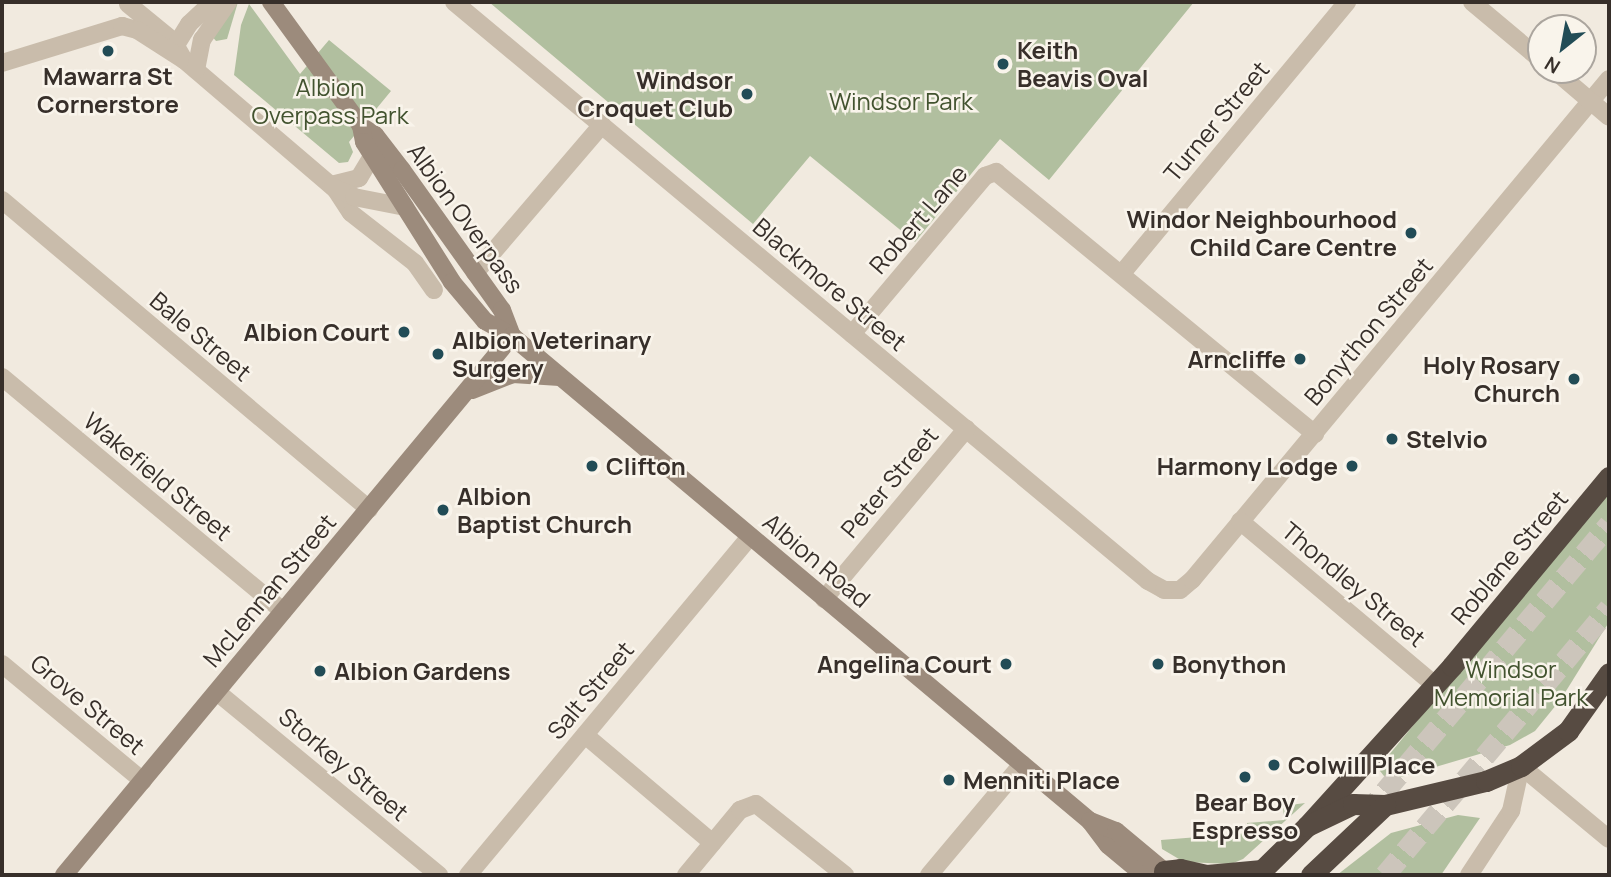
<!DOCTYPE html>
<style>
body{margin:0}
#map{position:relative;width:1611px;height:877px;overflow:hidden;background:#f1eadf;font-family:Manrope,sans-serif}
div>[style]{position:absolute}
.green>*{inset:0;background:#b1bf9f}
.highway-tunnel>*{height:21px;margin-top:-10.5px;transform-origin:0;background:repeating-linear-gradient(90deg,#ccc5bb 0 21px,transparent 0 31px)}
.street>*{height:18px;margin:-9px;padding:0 9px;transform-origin:9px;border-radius:9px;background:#c9bcab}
.secondary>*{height:18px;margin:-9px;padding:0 9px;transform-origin:9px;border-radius:9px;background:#9c8b7c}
.highway>*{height:21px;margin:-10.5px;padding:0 10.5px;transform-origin:10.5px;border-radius:10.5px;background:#574b42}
.dots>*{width:19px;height:19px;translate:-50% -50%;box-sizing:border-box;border:4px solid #f9f4eb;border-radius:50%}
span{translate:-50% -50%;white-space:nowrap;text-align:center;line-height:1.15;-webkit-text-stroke:5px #f9f4eb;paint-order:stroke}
.poi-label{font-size:24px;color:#372f2a;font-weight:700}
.left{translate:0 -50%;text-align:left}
.right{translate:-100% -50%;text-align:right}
.park-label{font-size:24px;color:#42532f}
.street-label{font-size:24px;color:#372f2a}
.frame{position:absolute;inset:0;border:4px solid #372f2a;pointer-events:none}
.north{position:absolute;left:1527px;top:14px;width:70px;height:70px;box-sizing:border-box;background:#f9f4eb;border:2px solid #aba59e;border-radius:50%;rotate:211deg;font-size:19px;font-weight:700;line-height:28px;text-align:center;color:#372f2a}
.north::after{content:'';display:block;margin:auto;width:24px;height:32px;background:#224c56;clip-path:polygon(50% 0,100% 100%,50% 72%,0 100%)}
</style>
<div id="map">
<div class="green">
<i style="clip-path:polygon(234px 2px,238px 2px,227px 39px,216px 41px,211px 35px)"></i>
<i style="clip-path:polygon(489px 2px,1194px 2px,1049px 180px,1000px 139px,915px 242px,810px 156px,753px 224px)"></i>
<i style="clip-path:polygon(249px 4px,300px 74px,329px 40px,391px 91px,349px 142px,353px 152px,348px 162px,339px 163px,234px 75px,241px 25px)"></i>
<i style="clip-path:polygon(1609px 487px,1609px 622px,1561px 699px,1535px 731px,1510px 745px,1388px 781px,1380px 771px,1384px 761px)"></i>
<i style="clip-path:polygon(1305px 803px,1243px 859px,1231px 864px,1184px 862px,1162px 849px,1161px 840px,1248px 833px,1247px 823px,1284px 820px,1283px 806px)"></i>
<i style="clip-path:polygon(1458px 815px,1480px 818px,1441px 875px,1337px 875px,1391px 833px)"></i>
</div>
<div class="highway-tunnel">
<i style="left:1365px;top:815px;width:380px;rotate:-50deg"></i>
<i style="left:1385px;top:875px;width:349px;rotate:-50deg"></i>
</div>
<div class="street">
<i style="left:454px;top:2px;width:904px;rotate:39.84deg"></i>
<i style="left:1148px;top:581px;width:18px;rotate:29deg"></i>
<i style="left:1164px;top:590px;width:16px"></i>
<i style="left:1180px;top:590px;width:16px;rotate:-40deg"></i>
<i style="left:1192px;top:580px;width:652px;rotate:-50.23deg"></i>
<i style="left:1472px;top:2px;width:90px;rotate:40deg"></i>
<i style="left:128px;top:4px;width:58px;rotate:39.4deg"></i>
<i style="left:173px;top:41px;width:22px;rotate:60deg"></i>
<i style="left:184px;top:60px;width:200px;rotate:40.5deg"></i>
<i style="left:336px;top:190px;width:27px;rotate:57deg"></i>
<i style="left:351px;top:213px;width:81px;rotate:38deg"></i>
<i style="left:415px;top:263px;width:33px;rotate:55deg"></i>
<i style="left:176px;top:45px;width:25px;rotate:-58deg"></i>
<i style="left:189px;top:24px;width:33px;rotate:-43deg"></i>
<i style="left:2px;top:63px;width:126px;rotate:-17.1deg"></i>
<i style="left:122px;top:26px;width:16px;rotate:15deg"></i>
<i style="left:137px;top:30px;width:56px;rotate:32.6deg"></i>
<i style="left:196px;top:70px;width:31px;rotate:-79deg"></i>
<i style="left:202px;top:40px;width:46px;rotate:-55.6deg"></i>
<i style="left:1554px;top:70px;width:72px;rotate:40.5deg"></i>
<i style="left:331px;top:185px;width:29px;rotate:-14deg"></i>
<i style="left:359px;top:178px;width:26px;rotate:-59deg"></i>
<i style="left:333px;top:187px;width:23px;rotate:25deg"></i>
<i style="left:354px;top:197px;width:52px;rotate:11.1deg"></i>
<i style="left:2px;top:200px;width:480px;rotate:40.1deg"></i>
<i style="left:1123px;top:272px;width:351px;rotate:-50.3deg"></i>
<i style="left:475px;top:273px;width:195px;rotate:-49.4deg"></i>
<i style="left:852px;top:334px;width:207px;rotate:-49.9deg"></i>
<i style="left:985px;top:176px;width:12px;rotate:-20deg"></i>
<i style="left:996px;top:172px;width:413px;rotate:39.4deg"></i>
<i style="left:2px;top:377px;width:366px;rotate:39.8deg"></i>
<i style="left:1240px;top:521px;width:255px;rotate:40.1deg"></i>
<i style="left:824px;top:599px;width:222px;rotate:-50.1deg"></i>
<i style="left:2px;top:664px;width:183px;rotate:39.7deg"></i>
<i style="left:217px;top:692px;width:288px;rotate:39.5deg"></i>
<i style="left:585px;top:735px;width:167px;rotate:40.2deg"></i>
<i style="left:1521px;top:766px;width:114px;rotate:39.7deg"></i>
<i style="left:468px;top:875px;width:441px;rotate:-50.2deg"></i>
<i style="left:686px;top:875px;width:85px;rotate:-50.3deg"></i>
<i style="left:740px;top:810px;width:17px;rotate:-21deg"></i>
<i style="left:756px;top:804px;width:114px;rotate:38.6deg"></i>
<i style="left:929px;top:875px;width:145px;rotate:-50deg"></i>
<i style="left:1469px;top:875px;width:77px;rotate:-56.7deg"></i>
<i style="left:1511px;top:811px;width:46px;rotate:-77.5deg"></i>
</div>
<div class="secondary">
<i style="left:271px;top:2px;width:153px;rotate:54deg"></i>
<i style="left:361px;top:126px;width:17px;rotate:33deg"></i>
<i style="left:375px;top:135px;width:44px;rotate:52.4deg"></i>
<i style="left:402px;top:170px;width:172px;rotate:54.5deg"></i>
<i style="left:502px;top:310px;width:28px;rotate:69deg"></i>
<i style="left:361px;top:126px;width:16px;rotate:79deg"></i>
<i style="left:364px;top:142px;width:165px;rotate:57.8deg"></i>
<i style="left:452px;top:282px;width:51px;rotate:49.8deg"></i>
<i style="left:485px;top:321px;width:31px;rotate:29deg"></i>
<i style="left:512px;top:336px;width:755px;rotate:40deg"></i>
<i style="left:1090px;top:821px;width:30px;rotate:53deg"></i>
<i style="left:1108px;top:845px;width:47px;rotate:39.8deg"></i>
<i style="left:472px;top:390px;width:44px;rotate:-21.3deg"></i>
<i style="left:513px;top:374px;width:47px;rotate:3.7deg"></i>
<i style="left:1090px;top:821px;width:28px;rotate:21deg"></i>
<i style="left:1116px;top:831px;width:69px;rotate:39.7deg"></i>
<i style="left:64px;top:875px;width:701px;rotate:-50.27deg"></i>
</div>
<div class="highway">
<i style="left:1307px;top:826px;width:216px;rotate:-47.8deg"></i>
<i style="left:1452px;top:666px;width:246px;rotate:-50.3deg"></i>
<i style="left:1164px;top:871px;width:16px;rotate:-7deg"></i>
<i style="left:1180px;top:869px;width:28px;rotate:13deg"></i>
<i style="left:1207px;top:875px;width:55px;rotate:-5.2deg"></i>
<i style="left:1257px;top:875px;width:70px;rotate:-44.4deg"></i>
<i style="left:1307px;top:826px;width:51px;rotate:-25.6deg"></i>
<i style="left:1353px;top:804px;width:32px;rotate:2deg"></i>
<i style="left:1385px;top:805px;width:104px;rotate:-13.4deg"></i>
<i style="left:1486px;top:781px;width:38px;rotate:-23deg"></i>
<i style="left:1521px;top:766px;width:59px;rotate:-36.7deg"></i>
<i style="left:1568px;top:731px;width:71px;rotate:-54.7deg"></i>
<i style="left:1311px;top:875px;width:102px;rotate:-43.4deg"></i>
</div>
<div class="dots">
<i style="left:108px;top:51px;background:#224c56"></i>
<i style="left:1003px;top:64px;background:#224c56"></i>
<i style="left:747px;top:94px;background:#224c56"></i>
<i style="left:1411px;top:233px;background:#224c56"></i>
<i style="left:404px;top:332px;background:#224c56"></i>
<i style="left:438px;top:354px;background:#224c56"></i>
<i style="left:1300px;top:359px;background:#224c56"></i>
<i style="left:1574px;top:379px;background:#224c56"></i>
<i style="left:1392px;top:439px;background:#224c56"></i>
<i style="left:592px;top:466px;background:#224c56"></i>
<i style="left:1352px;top:466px;background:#224c56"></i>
<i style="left:443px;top:510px;background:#224c56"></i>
<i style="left:1006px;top:664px;background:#224c56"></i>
<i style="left:1158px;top:664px;background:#224c56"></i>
<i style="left:320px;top:671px;background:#224c56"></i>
<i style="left:1274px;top:765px;background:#224c56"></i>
<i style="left:1245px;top:777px;background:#224c56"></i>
<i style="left:949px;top:780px;background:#224c56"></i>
</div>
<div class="poi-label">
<span class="left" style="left:1017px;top:64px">Keith<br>Beavis Oval</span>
<span style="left:108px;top:90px">Mawarra St<br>Cornerstore</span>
<span class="right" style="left:733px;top:94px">Windsor<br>Croquet Club</span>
<span class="right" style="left:1397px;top:233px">Windor Neighbourhood<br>Child Care Centre</span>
<span class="right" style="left:390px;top:332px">Albion Court</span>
<span class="left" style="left:452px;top:354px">Albion Veterinary<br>Surgery</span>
<span class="right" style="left:1286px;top:359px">Arncliffe</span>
<span class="right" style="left:1560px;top:379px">Holy Rosary<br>Church</span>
<span class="left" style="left:1406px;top:439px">Stelvio</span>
<span class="left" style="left:606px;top:466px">Clifton</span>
<span class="right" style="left:1338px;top:466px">Harmony Lodge</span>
<span class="left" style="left:457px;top:510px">Albion<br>Baptist Church</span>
<span class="right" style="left:992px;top:664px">Angelina Court</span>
<span class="left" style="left:1172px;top:664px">Bonython</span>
<span class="left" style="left:334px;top:671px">Albion Gardens</span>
<span class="left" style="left:1288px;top:765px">Colwill Place</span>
<span class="left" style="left:963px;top:780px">Menniti Place</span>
<span style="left:1245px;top:816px">Bear Boy<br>Espresso</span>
</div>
<div class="park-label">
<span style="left:330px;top:101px">Albion<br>Overpass Park</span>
<span style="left:901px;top:101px">Windsor Park</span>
<span style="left:1511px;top:683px">Windsor<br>Memorial Park</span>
</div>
<div class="street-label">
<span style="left:1216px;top:121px;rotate:-50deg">Turner Street</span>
<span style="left:466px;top:218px;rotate:54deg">Albion Overpass</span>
<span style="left:918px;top:219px;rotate:-49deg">Robert Lane</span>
<span style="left:830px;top:284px;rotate:40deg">Blackmore Street</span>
<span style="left:1368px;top:331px;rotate:-50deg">Bonython Street</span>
<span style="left:201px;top:336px;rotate:40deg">Bale Street</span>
<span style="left:158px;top:476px;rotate:40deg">Wakefield Street</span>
<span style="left:889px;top:482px;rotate:-50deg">Peter Street</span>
<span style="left:1509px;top:557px;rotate:-50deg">Roblane Street</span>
<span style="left:817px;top:560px;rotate:40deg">Albion Road</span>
<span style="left:1354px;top:584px;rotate:40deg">Thondley Street</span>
<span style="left:269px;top:590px;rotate:-50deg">McLennan Street</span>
<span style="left:590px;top:690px;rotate:-50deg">Salt Street</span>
<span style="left:88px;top:704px;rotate:40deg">Grove Street</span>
<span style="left:344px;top:764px;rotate:40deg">Storkey Street</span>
</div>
<div class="frame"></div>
<div class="north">N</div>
</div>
